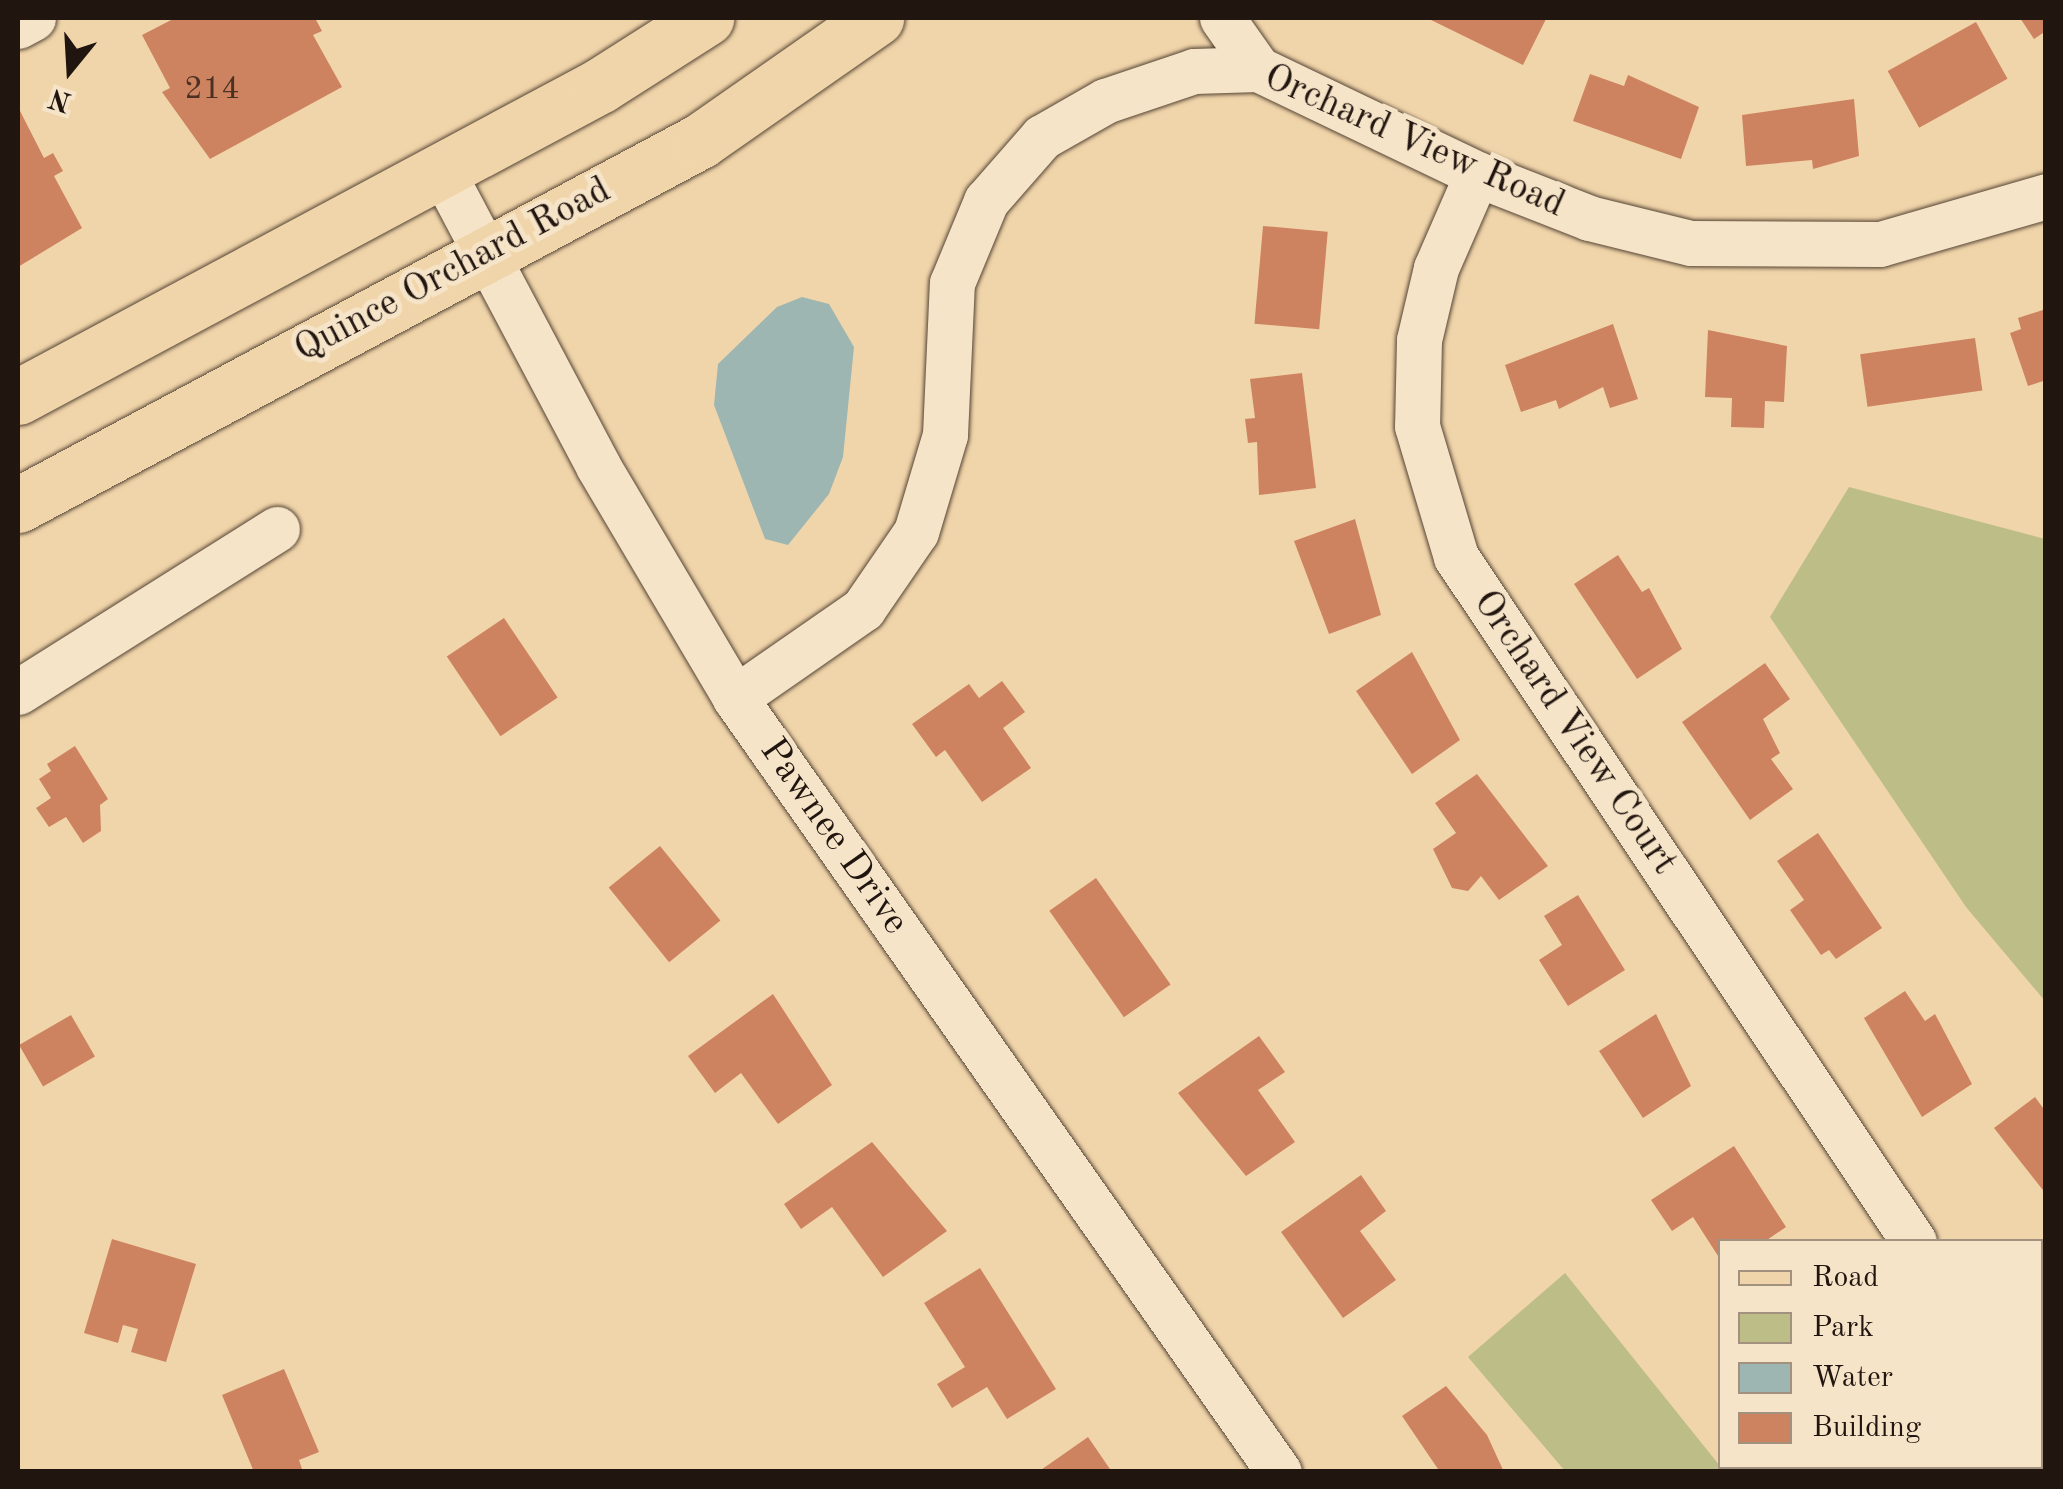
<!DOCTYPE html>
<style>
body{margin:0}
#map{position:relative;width:2063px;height:1489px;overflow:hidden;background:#f1d5aa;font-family:"Old Standard TT",serif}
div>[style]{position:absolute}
.green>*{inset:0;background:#bcbd87}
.water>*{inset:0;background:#9eb6b2}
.building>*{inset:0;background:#ce8360;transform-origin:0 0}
.roads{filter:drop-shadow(0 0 2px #554536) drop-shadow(0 0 2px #554536)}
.minor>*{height:45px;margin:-22.5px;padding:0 22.5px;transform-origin:22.5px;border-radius:22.5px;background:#f6e4c8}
.primary>*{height:55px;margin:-27.5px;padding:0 27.5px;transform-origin:27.5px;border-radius:27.5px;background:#f1d5aa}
span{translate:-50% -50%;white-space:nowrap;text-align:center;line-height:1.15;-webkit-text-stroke:10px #f6e4c8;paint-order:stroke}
.number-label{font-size:32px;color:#4c3024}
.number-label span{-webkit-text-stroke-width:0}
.street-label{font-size:38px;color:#211510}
.frame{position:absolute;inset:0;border:20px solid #211510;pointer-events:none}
.legend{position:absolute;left:1718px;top:1239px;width:325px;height:230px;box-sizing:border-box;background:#f6e4c8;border:2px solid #a1917e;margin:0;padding:12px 18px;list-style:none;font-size:30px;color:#211510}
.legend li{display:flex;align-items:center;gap:20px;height:50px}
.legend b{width:50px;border:2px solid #a1917e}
.north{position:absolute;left:20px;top:20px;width:100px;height:100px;-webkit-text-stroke:8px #f6e4c8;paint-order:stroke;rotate:198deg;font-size:28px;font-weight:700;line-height:40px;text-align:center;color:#211510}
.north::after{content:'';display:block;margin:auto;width:35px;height:45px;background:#211510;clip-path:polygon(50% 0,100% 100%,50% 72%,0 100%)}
</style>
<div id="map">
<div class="green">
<i style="clip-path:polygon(1849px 487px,2045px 539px,2045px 1001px,1966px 907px,1770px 617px)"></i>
<i style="clip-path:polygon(1565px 1273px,1720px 1466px,1728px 1471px,1565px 1471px,1468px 1357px)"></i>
</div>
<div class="water">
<i style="clip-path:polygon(802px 297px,829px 304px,854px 347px,843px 457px,829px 494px,788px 545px,765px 539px,714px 405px,718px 364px,777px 307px)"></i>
</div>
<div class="building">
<i style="clip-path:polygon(175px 18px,315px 18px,322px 31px,313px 35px,342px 87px,210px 159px,162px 92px,170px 88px,142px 35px)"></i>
<i style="clip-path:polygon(1427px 18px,1543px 18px,1546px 19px,1523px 65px)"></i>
<i style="clip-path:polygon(2020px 18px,2046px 18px,2046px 31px,2034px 39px)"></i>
<i style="left:1976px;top:22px;width:65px;height:101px;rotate:61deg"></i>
<i style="clip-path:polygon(1590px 74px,1624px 86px,1628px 75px,1699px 107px,1681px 159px,1573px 121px)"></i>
<i style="clip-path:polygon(1854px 99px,1859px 156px,1813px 169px,1812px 160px,1746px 166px,1742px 115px)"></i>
<i style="clip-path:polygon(18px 107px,44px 158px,53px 153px,63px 171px,54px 176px,82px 228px,18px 267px)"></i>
<i style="left:1263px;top:226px;width:65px;height:98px;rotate:5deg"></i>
<i style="clip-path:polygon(2046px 309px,2046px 380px,2028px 386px,2010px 333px,2021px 329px,2018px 318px)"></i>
<i style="clip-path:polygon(1613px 324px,1638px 399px,1610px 408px,1603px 387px,1559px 409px,1556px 400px,1521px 412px,1505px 365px)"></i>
<i style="clip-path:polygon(1708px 330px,1787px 346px,1784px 402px,1765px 401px,1764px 428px,1731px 427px,1732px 398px,1705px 397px)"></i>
<i style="left:1975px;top:338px;width:53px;height:116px;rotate:82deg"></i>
<i style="clip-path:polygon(1302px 373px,1316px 488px,1259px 495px,1257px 442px,1248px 443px,1245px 419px,1255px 418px,1250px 379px)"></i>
<i style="clip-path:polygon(1355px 519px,1381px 615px,1329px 634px,1294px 541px)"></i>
<i style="clip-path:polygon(1618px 555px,1642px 592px,1649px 588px,1682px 649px,1637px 679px,1574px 584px)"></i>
<i style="left:504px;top:618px;width:96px;height:69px;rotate:56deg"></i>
<i style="clip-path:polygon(1412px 652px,1460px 740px,1412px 774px,1356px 691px)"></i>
<i style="clip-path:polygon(1765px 663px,1790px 699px,1763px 719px,1780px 753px,1771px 759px,1793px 789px,1750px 820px,1682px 722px)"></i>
<i style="clip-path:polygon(1002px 681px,1025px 712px,1003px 728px,1031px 768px,982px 802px,945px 750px,936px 757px,912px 724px,969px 684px,979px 698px)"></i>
<i style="clip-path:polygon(75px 746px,108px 799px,100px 805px,101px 831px,83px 843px,66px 817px,49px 827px,36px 808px,51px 798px,39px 779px,51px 771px,47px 764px)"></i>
<i style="clip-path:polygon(1477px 774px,1548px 866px,1499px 900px,1481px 876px,1468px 891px,1452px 888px,1433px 849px,1456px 833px,1435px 803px)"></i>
<i style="clip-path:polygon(1818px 833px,1882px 928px,1836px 959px,1829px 950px,1821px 955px,1790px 910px,1804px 900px,1777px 861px)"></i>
<i style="left:660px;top:846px;width:96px;height:66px;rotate:51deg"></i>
<i style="left:1096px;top:878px;width:130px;height:57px;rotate:55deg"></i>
<i style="clip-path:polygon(1578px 895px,1625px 970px,1568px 1006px,1539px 960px,1562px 945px,1544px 916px)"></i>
<i style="clip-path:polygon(1905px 991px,1925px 1021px,1935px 1014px,1972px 1084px,1922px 1117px,1864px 1018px)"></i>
<i style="clip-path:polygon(773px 994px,832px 1085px,778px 1124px,741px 1073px,715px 1093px,688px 1056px)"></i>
<i style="clip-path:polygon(1656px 1014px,1691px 1086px,1643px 1118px,1599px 1051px)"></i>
<i style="left:71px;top:1015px;width:48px;height:60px;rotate:60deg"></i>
<i style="clip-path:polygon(1259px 1036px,1285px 1072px,1258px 1090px,1295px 1142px,1246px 1176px,1178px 1093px)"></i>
<i style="clip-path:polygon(2035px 1097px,2046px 1112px,2046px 1194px,1994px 1128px)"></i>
<i style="clip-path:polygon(872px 1142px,947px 1231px,883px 1277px,832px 1207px,801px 1229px,784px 1204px)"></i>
<i style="clip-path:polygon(1734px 1146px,1786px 1227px,1764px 1242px,1720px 1242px,1720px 1259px,1693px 1217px,1672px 1231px,1651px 1200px)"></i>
<i style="clip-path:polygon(1361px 1175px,1386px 1211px,1360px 1231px,1396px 1280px,1343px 1318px,1281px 1232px)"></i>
<i style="clip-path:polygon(112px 1239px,196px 1264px,166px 1362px,131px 1352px,138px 1329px,123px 1325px,118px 1343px,84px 1333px)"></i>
<i style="clip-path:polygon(980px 1268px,1056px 1389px,1007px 1419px,987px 1387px,952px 1408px,937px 1384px,965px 1367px,924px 1303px)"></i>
<i style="clip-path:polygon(284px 1369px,319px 1452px,299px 1460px,303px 1472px,254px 1472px,222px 1395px)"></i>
<i style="clip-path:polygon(1446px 1386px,1487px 1435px,1504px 1472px,1440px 1472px,1402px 1416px)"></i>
<i style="clip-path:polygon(1088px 1437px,1112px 1472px,1038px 1472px)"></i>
<i style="left:1842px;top:1466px;width:78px;height:7px"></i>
</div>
<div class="roads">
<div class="minor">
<i style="left:1222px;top:18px;width:62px;rotate:54.8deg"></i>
<i style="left:18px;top:26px;width:17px;rotate:-28deg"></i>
<i style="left:441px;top:169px;width:336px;rotate:62.1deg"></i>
<i style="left:598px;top:466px;width:269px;rotate:59.4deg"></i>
<i style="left:735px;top:698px;width:946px;rotate:54.9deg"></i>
<i style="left:1477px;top:174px;width:103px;rotate:113.6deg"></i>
<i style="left:1436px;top:268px;width:74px;rotate:103.3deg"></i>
<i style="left:1419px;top:340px;width:86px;rotate:91.3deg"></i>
<i style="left:1417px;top:426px;width:137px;rotate:73.4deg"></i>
<i style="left:1456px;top:557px;width:824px;rotate:56.23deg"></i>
<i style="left:18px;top:692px;width:306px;rotate:-32.2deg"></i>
<i style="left:735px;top:698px;width:156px;rotate:-34.8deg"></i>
<i style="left:863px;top:609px;width:93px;rotate:-55.5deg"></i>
<i style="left:916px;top:532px;width:101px;rotate:-73.4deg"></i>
<i style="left:945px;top:435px;width:152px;rotate:-87.4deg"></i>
<i style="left:952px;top:283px;width:89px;rotate:-67.5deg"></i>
<i style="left:986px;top:201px;width:85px;rotate:-48.8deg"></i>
<i style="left:1042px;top:137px;width:73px;rotate:-29.7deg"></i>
<i style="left:1105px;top:101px;width:94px;rotate:-18.6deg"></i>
<i style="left:1194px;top:71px;width:64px;rotate:-1.8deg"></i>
<i style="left:1258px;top:69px;width:243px;rotate:25.6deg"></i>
<i style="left:1477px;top:174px;width:120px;rotate:21.4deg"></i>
<i style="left:1589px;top:218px;width:105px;rotate:13.8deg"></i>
<i style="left:1691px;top:243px;width:189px;rotate:0.3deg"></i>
<i style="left:1880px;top:244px;width:173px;rotate:-16.1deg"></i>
</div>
<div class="primary">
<i style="left:18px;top:397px;width:661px;rotate:-28.15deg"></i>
<i style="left:601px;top:85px;width:125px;rotate:-32.5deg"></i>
<i style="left:18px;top:505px;width:773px;rotate:-28.09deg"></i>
<i style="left:700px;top:141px;width:215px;rotate:-34.9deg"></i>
</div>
</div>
<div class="number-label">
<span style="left:212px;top:90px">214</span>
</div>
<div class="street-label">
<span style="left:1414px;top:142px;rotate:24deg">Orchard View Road</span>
<span style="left:453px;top:271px;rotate:-28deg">Quince Orchard Road</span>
<span style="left:1574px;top:733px;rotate:56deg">Orchard View Court</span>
<span style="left:833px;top:837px;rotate:55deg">Pawnee Drive</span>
</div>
<div class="frame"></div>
<ul class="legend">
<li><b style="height:12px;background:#f1d5aa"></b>Road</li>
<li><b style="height:28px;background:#bcbd87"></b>Park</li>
<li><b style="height:28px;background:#9eb6b2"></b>Water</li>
<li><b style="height:28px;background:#ce8360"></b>Building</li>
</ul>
<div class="north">N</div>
</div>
